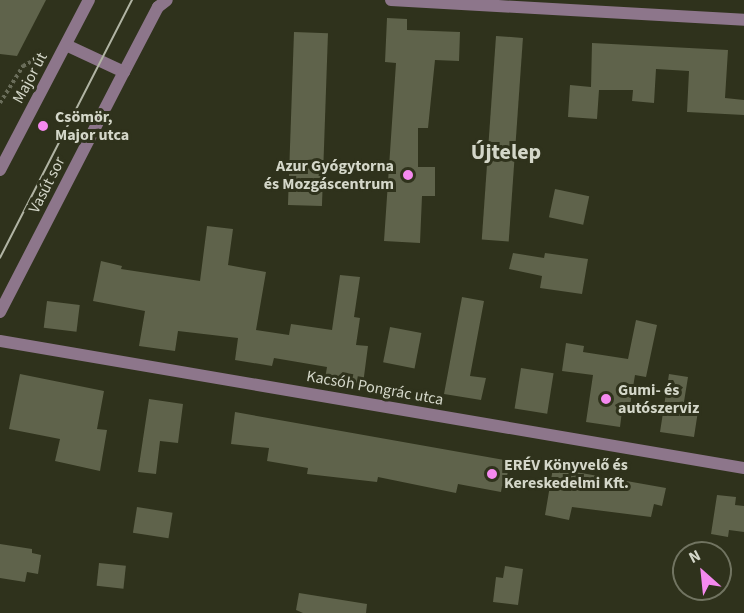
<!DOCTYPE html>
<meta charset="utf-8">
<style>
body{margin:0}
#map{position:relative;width:744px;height:613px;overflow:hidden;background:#2f321c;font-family:"Source Sans 3",sans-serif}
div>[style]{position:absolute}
.building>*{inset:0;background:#5f634b;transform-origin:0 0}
.path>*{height:4px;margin-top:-2px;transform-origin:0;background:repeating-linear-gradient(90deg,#6a6d5a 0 3px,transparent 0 6px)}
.minor>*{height:12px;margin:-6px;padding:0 6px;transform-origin:6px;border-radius:6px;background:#8d768b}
.tertiary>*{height:12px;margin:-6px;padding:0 6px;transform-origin:6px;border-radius:6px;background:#8d768b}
.tram>*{height:1.5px;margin:-0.75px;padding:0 0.75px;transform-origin:0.75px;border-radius:0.75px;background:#b1b4a4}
.dots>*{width:16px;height:16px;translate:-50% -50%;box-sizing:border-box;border:3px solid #2f321c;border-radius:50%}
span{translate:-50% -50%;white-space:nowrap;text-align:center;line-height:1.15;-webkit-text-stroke:6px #2f321c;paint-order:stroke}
.street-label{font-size:16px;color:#d4d7c9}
.poi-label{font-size:16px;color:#d4d7c9;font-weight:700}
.left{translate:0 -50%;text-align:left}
.right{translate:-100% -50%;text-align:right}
.district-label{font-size:22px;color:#d4d7c9;font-weight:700}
.north{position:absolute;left:672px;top:541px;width:60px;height:60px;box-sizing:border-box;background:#2f321c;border:2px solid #717461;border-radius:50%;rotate:333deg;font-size:16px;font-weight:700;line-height:24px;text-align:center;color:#d4d7c9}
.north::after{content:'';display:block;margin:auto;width:21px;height:27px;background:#f589ef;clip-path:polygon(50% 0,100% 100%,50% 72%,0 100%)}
</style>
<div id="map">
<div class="building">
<i style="clip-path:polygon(0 0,46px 0,17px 56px,0 54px)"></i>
<i style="clip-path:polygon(387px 18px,407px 19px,407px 30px,460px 32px,459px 61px,435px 60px,428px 128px,418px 128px,418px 167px,435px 167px,435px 196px,422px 196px,420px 243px,384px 241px,396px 63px,385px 62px)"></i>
<i style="left:294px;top:32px;width:34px;height:173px;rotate:2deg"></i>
<i style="left:496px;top:36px;width:27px;height:204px;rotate:4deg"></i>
<i style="clip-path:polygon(592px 43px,728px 50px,725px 98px,744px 100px,744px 115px,687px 112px,689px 71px,656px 69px,654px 103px,632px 101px,633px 90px,599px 90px,597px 119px,568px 117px,570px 85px,591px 87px)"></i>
<i style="left:555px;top:189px;width:35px;height:29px;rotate:12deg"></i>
<i style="clip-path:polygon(207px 226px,233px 229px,228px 265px,266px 272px,256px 330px,289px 335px,291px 324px,332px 330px,340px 275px,360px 277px,354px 317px,360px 318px,356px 345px,368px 346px,363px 384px,325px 379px,327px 367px,274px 358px,272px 366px,235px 360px,238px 338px,178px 331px,175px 351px,139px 346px,145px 311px,93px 301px,101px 261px,122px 266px,121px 269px,200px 281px)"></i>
<i style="clip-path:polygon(513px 253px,544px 258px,545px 253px,588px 259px,582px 294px,540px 288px,542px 276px,509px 269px)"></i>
<i style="clip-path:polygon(462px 297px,484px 301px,470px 376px,486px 378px,481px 400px,444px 394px)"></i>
<i style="left:47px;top:301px;width:33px;height:27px;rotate:7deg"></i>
<i style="clip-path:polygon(636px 320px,657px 325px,646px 377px,635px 375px,629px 412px,622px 411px,620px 427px,586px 422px,593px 375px,562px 371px,566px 343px,584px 346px,583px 352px,628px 359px)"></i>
<i style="left:390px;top:327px;width:32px;height:36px;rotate:11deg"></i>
<i style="left:521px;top:368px;width:33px;height:41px;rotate:9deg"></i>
<i style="clip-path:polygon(20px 374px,104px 391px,97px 429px,107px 430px,100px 471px,55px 461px,60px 439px,9px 429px)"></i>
<i style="clip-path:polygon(669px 374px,688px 377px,683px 408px,698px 411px,694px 437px,660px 432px)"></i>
<i style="clip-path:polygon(149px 399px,183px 404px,178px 443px,160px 441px,156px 474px,138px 472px)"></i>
<i style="clip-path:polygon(235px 412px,510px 461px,505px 486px,502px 486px,501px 492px,458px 484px,456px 493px,378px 477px,377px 482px,307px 474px,308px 468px,267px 461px,269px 448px,231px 444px)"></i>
<i style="clip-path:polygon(553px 468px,666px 488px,662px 506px,654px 504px,651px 517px,572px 507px,569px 520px,545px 515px)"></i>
<i style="clip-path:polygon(717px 495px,736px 497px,735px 505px,744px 506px,744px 532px,729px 530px,728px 537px,711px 534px)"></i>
<i style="left:137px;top:507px;width:36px;height:26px;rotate:9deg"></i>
<i style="clip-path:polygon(0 544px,32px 549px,32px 553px,41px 555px,38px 574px,27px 572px,25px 582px,0 578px)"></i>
<i style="left:99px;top:563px;width:27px;height:23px;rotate:6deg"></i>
<i style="clip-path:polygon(505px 566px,523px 569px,518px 605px,493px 602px,496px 577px,503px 578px)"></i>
<i style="clip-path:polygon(299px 593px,367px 604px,366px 613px,303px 613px,296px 610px)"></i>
</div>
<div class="path">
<i style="left:0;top:103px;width:44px;rotate:-58.1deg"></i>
<i style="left:23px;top:66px;width:21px;rotate:-28deg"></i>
</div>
<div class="minor">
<i style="left:391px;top:0;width:354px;rotate:3.2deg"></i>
<i style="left:66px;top:45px;width:64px;rotate:25deg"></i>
<i style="left:124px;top:72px;width:73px;rotate:-62.4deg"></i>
<i style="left:158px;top:7px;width:11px;rotate:-38deg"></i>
<i style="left:0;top:312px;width:270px;rotate:-62.7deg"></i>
<i style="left:0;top:341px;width:755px;rotate:9.69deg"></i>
</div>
<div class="tertiary">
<i style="left:0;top:170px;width:192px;rotate:-62.4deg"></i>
</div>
<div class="tram">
<i style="left:0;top:258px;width:290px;rotate:-62.9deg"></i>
</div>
<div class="dots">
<i style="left:43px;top:126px;background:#f589ef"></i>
<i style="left:408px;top:175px;background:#f589ef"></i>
<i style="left:606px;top:399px;background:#f589ef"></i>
<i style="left:492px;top:474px;background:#f589ef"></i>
</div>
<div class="street-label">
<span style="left:30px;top:78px;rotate:-62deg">Major út</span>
<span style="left:47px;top:185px;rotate:-63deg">Vasút sor</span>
<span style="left:375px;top:388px;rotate:10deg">Kacsóh Pongrác utca</span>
</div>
<div class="poi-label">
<span class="left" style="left:55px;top:126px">Csömör,<br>Major utca</span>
<span class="right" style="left:394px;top:175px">Azur Gyógytorna<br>és Mozgáscentrum</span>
<span class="left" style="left:618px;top:399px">Gumi- és<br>autószerviz</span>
<span class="left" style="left:504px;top:474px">ERÉV Könyvelő és<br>Kereskedelmi Kft.</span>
</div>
<div class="district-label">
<span style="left:506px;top:153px">Újtelep</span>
</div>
<div class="north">N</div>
</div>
